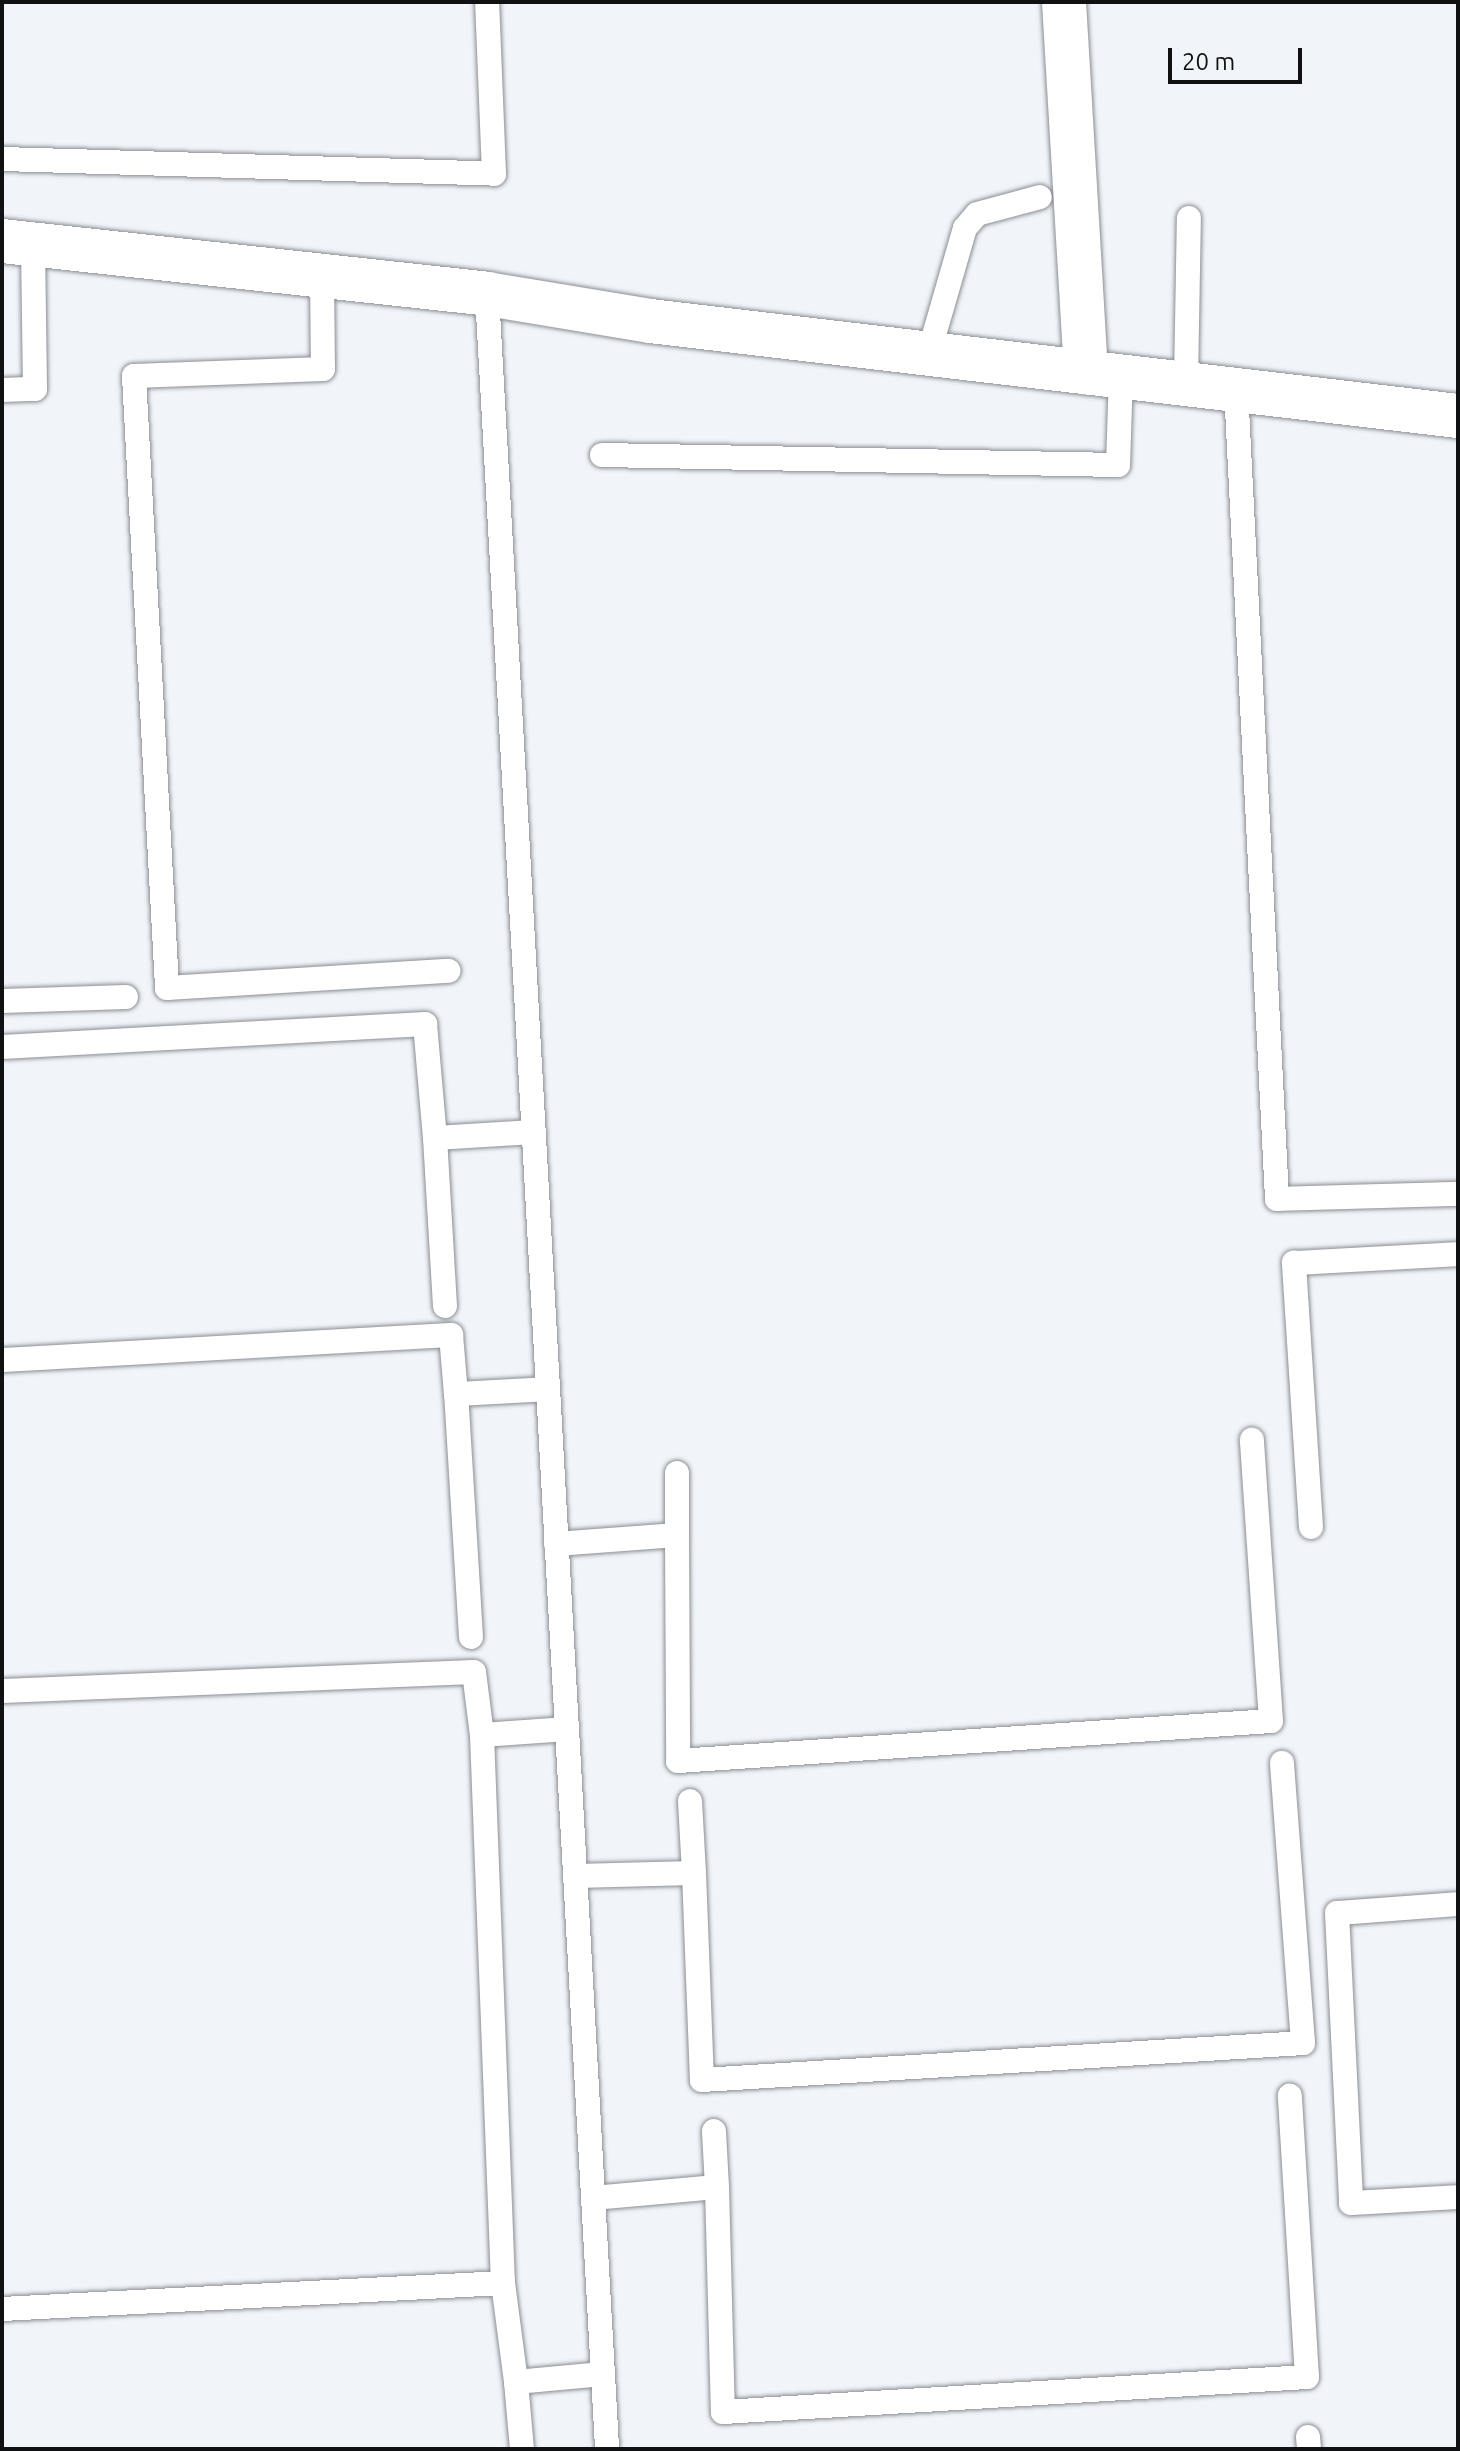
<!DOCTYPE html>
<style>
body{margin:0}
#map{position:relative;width:1460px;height:2451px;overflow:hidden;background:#f1f5fa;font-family:Ubuntu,sans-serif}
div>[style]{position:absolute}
.roads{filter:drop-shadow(0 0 2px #8a8d92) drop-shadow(0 0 2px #8a8d92)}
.service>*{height:24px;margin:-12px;padding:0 12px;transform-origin:12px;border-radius:12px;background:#fff}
.minor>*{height:44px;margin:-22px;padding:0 22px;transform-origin:22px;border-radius:22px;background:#fff}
span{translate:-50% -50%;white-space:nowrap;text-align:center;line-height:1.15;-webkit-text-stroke:6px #f1f5fa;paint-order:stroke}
.frame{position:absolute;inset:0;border:4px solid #101113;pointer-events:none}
.scale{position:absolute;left:1168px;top:48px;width:134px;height:36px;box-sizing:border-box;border:4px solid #101113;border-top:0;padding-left:10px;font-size:24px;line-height:28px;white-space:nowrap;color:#101113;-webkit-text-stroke:6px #f1f5fa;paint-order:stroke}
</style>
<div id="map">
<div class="roads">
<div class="service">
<i style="left:2px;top:159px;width:492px;rotate:1.7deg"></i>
<i style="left:494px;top:174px;width:172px;rotate:-92.3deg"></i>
<i style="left:322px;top:276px;width:93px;rotate:89.4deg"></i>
<i style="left:323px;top:369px;width:189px;rotate:177.9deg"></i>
<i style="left:134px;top:376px;width:613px;rotate:86.91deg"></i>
<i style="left:167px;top:988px;width:282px;rotate:-3.5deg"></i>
<i style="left:487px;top:294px;width:2158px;rotate:86.81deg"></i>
<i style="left:928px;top:356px;width:133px;rotate:-73.9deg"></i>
<i style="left:965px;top:228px;width:18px;rotate:-49deg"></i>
<i style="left:977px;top:214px;width:65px;rotate:-15.1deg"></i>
<i style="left:1186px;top:383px;width:165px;rotate:-89deg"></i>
<i style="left:1236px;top:389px;width:811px;rotate:87.1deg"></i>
<i style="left:1277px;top:1199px;width:181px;rotate:-1.6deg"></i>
<i style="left:2px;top:390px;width:33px;rotate:-2deg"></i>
<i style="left:35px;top:389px;width:144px;rotate:-90.8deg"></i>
<i style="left:602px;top:455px;width:516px;rotate:1.11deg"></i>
<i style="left:1118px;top:465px;width:89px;rotate:-88.1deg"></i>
<i style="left:2px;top:1001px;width:124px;rotate:-1.8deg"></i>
<i style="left:2px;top:1047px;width:424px;rotate:-3.1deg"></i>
<i style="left:425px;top:1024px;width:114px;rotate:85deg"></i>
<i style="left:445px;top:1306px;width:168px;rotate:-93.4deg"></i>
<i style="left:435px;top:1138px;width:99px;rotate:-3.5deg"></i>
<i style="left:2px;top:1360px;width:450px;rotate:-3.2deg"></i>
<i style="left:451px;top:1335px;width:59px;rotate:85.2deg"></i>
<i style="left:1311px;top:1527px;width:265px;rotate:-93.7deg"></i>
<i style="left:1294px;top:1263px;width:164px;rotate:-3.1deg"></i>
<i style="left:677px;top:1535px;width:226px;rotate:89.7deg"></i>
<i style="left:678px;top:1761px;width:594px;rotate:-3.86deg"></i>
<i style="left:1271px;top:1721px;width:282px;rotate:-93.9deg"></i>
<i style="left:556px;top:1544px;width:121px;rotate:-4.3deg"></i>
<i style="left:677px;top:1535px;width:62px;rotate:-90deg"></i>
<i style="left:471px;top:1637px;width:243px;rotate:-93.5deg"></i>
<i style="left:456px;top:1394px;width:91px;rotate:-3.1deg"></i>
<i style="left:2px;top:1691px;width:472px;rotate:-2.3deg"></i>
<i style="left:474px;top:1672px;width:64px;rotate:82.8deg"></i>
<i style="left:567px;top:1729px;width:85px;rotate:176deg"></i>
<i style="left:482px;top:1735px;width:548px;rotate:87.81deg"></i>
<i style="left:503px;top:2283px;width:100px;rotate:82.5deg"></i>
<i style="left:516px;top:2382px;width:87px;rotate:-5.3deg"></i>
<i style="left:694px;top:1873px;width:207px;rotate:87.8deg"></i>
<i style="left:702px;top:2080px;width:602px;rotate:-3.52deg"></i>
<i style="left:1303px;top:2043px;width:281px;rotate:-94.3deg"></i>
<i style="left:575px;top:1876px;width:119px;rotate:-1.4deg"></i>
<i style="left:694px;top:1873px;width:72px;rotate:-93.2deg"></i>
<i style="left:1458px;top:1904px;width:121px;rotate:175.7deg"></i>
<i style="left:1337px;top:1913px;width:290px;rotate:87.2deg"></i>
<i style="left:1351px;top:2203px;width:107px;rotate:-3.2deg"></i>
<i style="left:717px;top:2187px;width:225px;rotate:88.5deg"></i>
<i style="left:723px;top:2412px;width:585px;rotate:-3.43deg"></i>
<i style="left:1307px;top:2377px;width:282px;rotate:-93.5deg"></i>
<i style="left:593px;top:2198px;width:124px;rotate:-5.1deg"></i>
<i style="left:717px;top:2187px;width:56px;rotate:-93.1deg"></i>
<i style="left:2px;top:2309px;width:502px;rotate:-2.97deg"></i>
<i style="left:516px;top:2382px;width:67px;rotate:84.9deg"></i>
<i style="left:1308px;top:2437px;width:12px;rotate:85deg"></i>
</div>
<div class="minor">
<i style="left:1064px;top:2px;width:371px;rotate:86.6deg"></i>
<i style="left:2px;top:241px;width:488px;rotate:6.2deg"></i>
<i style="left:487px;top:294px;width:165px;rotate:9.4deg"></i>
<i style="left:650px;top:321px;width:814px;rotate:6.71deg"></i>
</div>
</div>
<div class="frame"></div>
<div class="scale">20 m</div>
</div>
